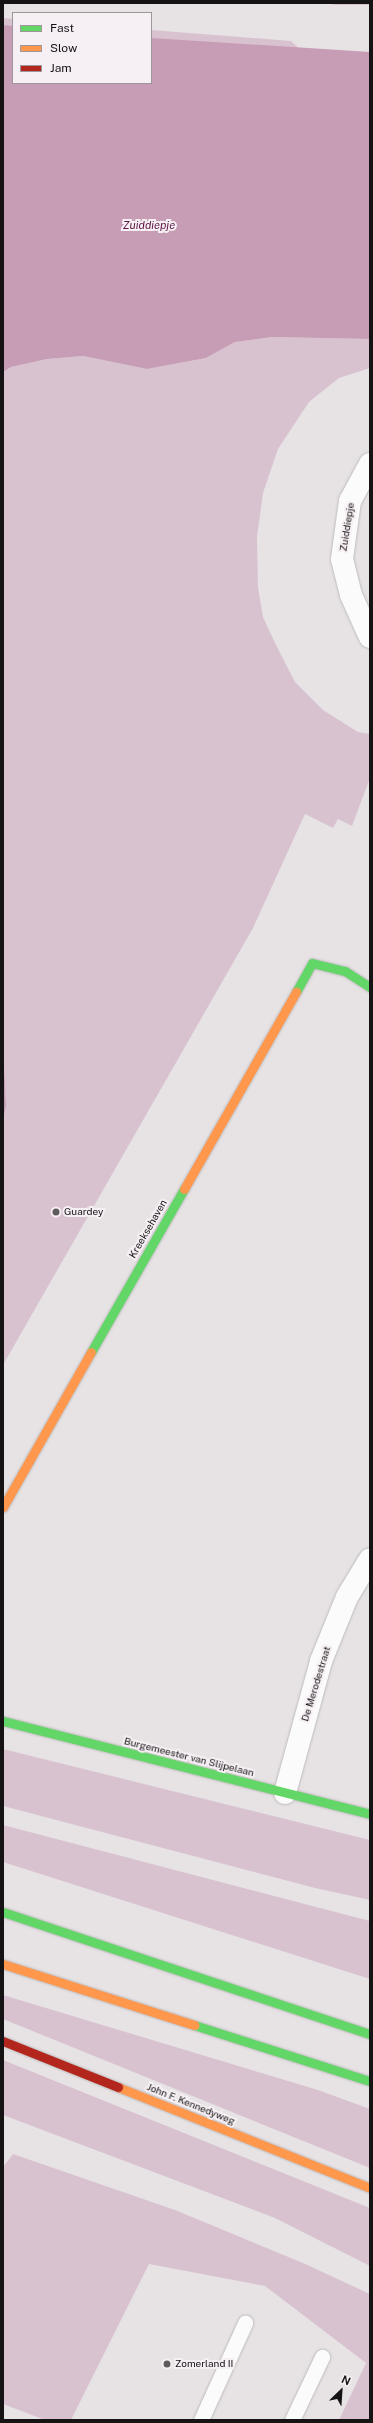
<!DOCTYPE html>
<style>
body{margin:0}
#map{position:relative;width:373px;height:2423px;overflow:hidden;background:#e7e3e5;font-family:"Public Sans",sans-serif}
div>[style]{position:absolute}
.green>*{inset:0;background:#d9c2d0;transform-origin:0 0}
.water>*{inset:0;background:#c79cb5}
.roads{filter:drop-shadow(0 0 1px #bebbbc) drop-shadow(0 0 1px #bebbbc)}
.lane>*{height:15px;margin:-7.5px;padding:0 7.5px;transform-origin:7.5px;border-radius:7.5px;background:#fbfbfb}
.street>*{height:22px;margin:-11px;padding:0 11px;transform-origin:11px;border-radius:11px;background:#fbfbfb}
.fast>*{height:9px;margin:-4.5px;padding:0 4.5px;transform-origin:4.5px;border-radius:4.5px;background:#63d668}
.slow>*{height:9px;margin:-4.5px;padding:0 4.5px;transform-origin:4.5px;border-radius:4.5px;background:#ff974d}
.jam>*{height:9px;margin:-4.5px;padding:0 4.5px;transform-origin:4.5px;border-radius:4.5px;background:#b3261e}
.dots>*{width:11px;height:11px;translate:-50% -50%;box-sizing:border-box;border:2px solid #f6eff3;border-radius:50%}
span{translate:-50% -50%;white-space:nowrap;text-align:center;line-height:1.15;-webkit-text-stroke:4px #f6eff3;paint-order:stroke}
.street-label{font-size:10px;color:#151314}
.poi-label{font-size:10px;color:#151314}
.left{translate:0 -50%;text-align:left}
.water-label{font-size:11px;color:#5c1346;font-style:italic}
.frame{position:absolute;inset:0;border:4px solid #151314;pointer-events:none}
.legend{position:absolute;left:12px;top:12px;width:140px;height:72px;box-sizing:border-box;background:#f6eff3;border:1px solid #9c979a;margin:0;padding:5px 7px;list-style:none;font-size:12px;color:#151314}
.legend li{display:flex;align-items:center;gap:8px;height:20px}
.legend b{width:20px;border:1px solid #9c979a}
.north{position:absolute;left:321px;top:2371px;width:40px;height:40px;-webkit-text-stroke:3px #f6eff3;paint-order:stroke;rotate:25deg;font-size:11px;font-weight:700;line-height:16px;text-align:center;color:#151314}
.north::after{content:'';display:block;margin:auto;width:14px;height:18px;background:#151314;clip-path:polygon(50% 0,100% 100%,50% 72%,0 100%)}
</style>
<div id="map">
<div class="green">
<i style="clip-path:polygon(324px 3px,370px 3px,370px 5px,336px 5px)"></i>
<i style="left:3px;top:18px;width:10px;height:37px;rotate:6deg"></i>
<i style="clip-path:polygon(151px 30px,291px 41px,305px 54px,151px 55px)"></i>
<i style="clip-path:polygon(272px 337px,370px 339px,370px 368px,339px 378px,309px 402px,278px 449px,263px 493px,257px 537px,258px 587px,263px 617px,276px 645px,295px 682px,323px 710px,358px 732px,370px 734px,370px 778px,352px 826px,338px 819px,333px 828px,305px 814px,253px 928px,3px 1365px,3px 1120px,6px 1106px,3px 1039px,3px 372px,11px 367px,47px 359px,83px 356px,147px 369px,206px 358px,235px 342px)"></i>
<i style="clip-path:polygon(3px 1749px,370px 1840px,370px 1900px,315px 1888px,3px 1806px)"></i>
<i style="clip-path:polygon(3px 1825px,370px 1921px,370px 1979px,3px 1862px)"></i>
<i style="clip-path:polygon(3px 1995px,318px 2090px,370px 2109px,370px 2168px,3px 2019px)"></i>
<i style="clip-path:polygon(3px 2060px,370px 2208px,370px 2266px,275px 2218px,3px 2115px)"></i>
<i style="clip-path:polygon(13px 2154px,175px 2210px,303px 2263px,370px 2294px,370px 2420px,339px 2420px,366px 2363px,265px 2286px,149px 2264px,71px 2420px,45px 2420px,3px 2404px,3px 2167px)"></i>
</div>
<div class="water">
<i style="clip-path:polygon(3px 25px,13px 26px,13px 83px,151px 83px,151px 38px,370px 52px,370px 339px,272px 337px,235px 342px,206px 358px,147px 369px,83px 356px,47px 359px,11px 367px,3px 372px)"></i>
<i style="clip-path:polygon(3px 1039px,6px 1106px,3px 1120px)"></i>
</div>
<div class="roads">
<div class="lane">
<i style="left:201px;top:2420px;width:107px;rotate:-65.6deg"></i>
<i style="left:292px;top:2420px;width:70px;rotate:-64.5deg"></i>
</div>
<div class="street">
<i style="left:370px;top:464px;width:42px;rotate:118.4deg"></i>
<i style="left:350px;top:501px;width:59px;rotate:97.9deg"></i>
<i style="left:342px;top:559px;width:37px;rotate:76deg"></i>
<i style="left:351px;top:595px;width:46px;rotate:65.7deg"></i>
<i style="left:285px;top:1793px;width:137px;rotate:-74.7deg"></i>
<i style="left:321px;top:1661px;width:69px;rotate:-67.9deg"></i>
<i style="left:347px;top:1597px;width:44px;rotate:-58.8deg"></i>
</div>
<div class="fast">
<i style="left:296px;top:992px;width:33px;rotate:-61deg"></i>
<i style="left:312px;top:963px;width:34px;rotate:14deg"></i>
<i style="left:345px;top:971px;width:30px;rotate:33deg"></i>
<i style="left:91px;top:1352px;width:188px;rotate:-60.3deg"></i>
<i style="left:3px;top:1721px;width:379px;rotate:14.2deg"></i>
<i style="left:3px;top:1912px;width:387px;rotate:18.4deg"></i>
<i style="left:194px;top:2025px;width:185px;rotate:17.7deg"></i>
</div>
<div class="slow">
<i style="left:184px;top:1189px;width:227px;rotate:-60.4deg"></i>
<i style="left:3px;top:1507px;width:178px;rotate:-60.4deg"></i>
<i style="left:3px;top:1964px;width:201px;rotate:17.7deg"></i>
<i style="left:118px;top:2087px;width:271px;rotate:21.8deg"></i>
</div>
<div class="jam">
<i style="left:3px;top:2041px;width:124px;rotate:21.8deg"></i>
</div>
</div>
<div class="dots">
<i style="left:56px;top:1212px;background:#5e5c5d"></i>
<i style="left:167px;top:2364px;background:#5e5c5d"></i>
</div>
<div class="street-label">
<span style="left:347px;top:527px;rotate:-81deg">Zuiddiepje</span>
<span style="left:148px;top:1229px;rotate:-60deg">Kreeksehaven</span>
<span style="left:316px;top:1684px;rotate:-73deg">De Merodestraat</span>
<span style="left:189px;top:1757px;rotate:14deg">Burgemeester van Slijpelaan</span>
<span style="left:191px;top:2104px;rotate:22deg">John F. Kennedyweg</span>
</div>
<div class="poi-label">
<span class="left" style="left:64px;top:1212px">Guardey</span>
<span class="left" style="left:175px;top:2364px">Zomerland II</span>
</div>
<div class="water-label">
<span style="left:149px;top:225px">Zuiddiepje</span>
</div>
<div class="frame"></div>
<ul class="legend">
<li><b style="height:5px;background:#63d668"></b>Fast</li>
<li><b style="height:5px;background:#ff974d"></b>Slow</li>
<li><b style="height:5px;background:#b3261e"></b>Jam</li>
</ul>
<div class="north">N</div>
</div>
